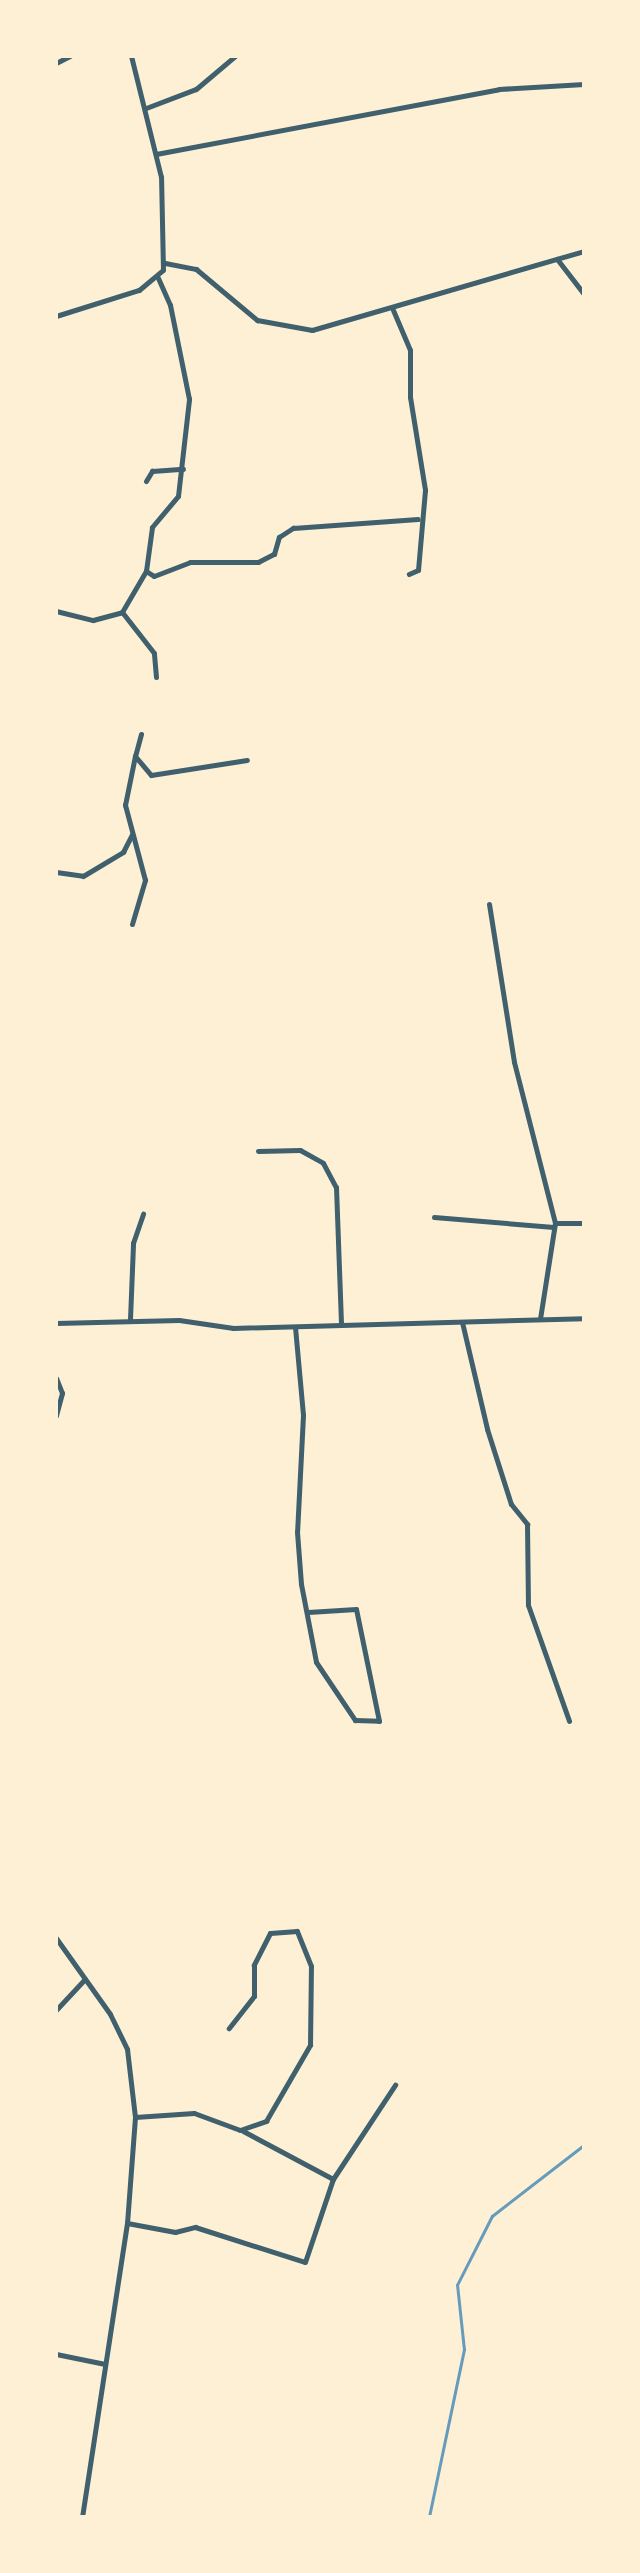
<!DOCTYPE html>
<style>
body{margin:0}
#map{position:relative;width:640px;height:2573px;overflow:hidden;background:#fdf0d5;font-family:"PT Sans",sans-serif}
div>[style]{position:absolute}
.stream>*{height:2.5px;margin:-1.25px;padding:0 1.25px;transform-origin:1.25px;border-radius:1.25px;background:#669bbc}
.minor>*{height:5px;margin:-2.5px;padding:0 2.5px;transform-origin:2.5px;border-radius:2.5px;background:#3f606c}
span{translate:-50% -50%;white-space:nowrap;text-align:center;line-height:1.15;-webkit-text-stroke:5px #fdf0d5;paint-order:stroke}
.frame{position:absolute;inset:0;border:58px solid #fdf0d5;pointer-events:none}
</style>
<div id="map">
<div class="stream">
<i style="left:429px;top:2517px;width:171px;rotate:-78.2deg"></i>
<i style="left:464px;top:2350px;width:65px;rotate:-96.1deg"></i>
<i style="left:457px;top:2285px;width:77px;rotate:-63.1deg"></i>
<i style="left:492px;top:2216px;width:116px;rotate:-37.7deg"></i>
</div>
<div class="minor">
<i style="left:56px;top:63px;width:16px;rotate:-27deg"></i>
<i style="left:146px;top:108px;width:53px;rotate:-20.8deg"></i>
<i style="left:196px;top:89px;width:51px;rotate:-40.2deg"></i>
<i style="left:156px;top:154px;width:349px;rotate:-10.7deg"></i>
<i style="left:499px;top:89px;width:85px;rotate:-3.4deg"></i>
<i style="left:557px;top:259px;width:44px;rotate:52.4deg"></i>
<i style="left:165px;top:263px;width:32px;rotate:11deg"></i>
<i style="left:196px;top:269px;width:80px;rotate:39.9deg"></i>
<i style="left:257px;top:320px;width:56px;rotate:10.3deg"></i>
<i style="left:312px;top:330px;width:283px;rotate:-16.2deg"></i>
<i style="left:393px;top:310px;width:43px;rotate:67deg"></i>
<i style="left:410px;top:350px;width:47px;rotate:90deg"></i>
<i style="left:410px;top:397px;width:94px;rotate:80.8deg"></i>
<i style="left:425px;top:490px;width:80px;rotate:95deg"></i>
<i style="left:418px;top:570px;width:10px;rotate:156deg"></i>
<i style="left:56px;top:316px;width:87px;rotate:-17.4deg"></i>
<i style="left:139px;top:290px;width:31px;rotate:-40deg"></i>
<i style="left:163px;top:270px;width:93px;rotate:-91.2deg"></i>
<i style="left:161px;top:177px;width:125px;rotate:-103.9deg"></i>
<i style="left:146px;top:481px;width:12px;rotate:-59deg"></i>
<i style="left:152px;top:471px;width:31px;rotate:-4deg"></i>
<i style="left:146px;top:571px;width:44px;rotate:-82.2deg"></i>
<i style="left:152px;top:527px;width:40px;rotate:-50deg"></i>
<i style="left:178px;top:496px;width:98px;rotate:-83.5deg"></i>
<i style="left:189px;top:399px;width:96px;rotate:-101.4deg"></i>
<i style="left:170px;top:305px;width:30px;rotate:-114deg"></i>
<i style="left:56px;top:611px;width:38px;rotate:14deg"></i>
<i style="left:93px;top:620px;width:30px;rotate:-15deg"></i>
<i style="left:156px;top:677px;width:24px;rotate:-95deg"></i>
<i style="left:154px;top:653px;width:52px;rotate:-128deg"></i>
<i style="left:122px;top:612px;width:48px;rotate:-59.7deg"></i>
<i style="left:146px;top:571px;width:9px;rotate:32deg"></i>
<i style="left:154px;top:576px;width:39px;rotate:-21deg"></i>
<i style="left:190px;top:562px;width:68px"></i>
<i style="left:258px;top:562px;width:18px;rotate:-27deg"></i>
<i style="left:274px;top:554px;width:18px;rotate:-74deg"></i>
<i style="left:279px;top:537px;width:17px;rotate:-33deg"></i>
<i style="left:293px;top:528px;width:125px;rotate:-4.1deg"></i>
<i style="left:141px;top:734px;width:23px;rotate:105deg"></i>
<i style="left:135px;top:756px;width:25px;rotate:50deg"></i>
<i style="left:151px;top:775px;width:97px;rotate:-8.9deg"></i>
<i style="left:56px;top:872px;width:27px;rotate:8deg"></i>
<i style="left:83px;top:876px;width:47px;rotate:-31deg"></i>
<i style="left:123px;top:852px;width:20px;rotate:-63deg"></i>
<i style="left:489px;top:904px;width:160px;rotate:81deg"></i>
<i style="left:514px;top:1062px;width:166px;rotate:75.7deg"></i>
<i style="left:555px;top:1223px;width:97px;rotate:98.9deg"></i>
<i style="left:132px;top:924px;width:46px;rotate:-73.5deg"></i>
<i style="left:145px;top:880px;width:78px;rotate:-104.9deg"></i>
<i style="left:125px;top:805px;width:50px;rotate:-78.5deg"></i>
<i style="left:258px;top:1151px;width:42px;rotate:-1.4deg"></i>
<i style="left:300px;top:1150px;width:26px;rotate:29deg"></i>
<i style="left:323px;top:1163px;width:27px;rotate:62deg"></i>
<i style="left:336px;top:1187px;width:138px;rotate:87.9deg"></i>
<i style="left:434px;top:1217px;width:120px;rotate:4.8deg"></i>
<i style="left:555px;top:1223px;width:29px"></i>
<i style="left:130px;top:1319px;width:76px;rotate:-87.7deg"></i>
<i style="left:133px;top:1243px;width:31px;rotate:-71deg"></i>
<i style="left:462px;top:1322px;width:110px;rotate:76.8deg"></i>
<i style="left:487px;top:1429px;width:79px;rotate:72.3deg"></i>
<i style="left:511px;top:1504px;width:26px;rotate:51deg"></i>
<i style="left:527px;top:1524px;width:81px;rotate:89.3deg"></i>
<i style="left:528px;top:1605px;width:123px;rotate:70.5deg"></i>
<i style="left:56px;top:1323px;width:123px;rotate:-1.4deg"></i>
<i style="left:179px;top:1320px;width:55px;rotate:8.4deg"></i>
<i style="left:233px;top:1328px;width:351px;rotate:-1.6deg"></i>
<i style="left:295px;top:1327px;width:88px;rotate:84.8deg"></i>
<i style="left:303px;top:1415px;width:117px;rotate:92.9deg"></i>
<i style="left:297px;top:1532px;width:52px;rotate:85.6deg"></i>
<i style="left:301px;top:1584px;width:79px;rotate:79.1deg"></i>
<i style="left:316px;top:1662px;width:70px;rotate:56.1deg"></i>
<i style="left:355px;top:1720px;width:24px;rotate:2deg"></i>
<i style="left:379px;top:1721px;width:114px;rotate:-101.6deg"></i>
<i style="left:356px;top:1609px;width:48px;rotate:176.4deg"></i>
<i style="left:56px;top:1378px;width:16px;rotate:68deg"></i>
<i style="left:62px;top:1393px;width:24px;rotate:105deg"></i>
<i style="left:56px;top:1938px;width:93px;rotate:54.6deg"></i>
<i style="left:110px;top:2014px;width:39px;rotate:64deg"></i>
<i style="left:127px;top:2049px;width:68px;rotate:83.3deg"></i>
<i style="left:135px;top:2117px;width:106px;rotate:94.3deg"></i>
<i style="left:127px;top:2223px;width:297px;rotate:98.7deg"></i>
<i style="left:56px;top:2010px;width:41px;rotate:-47deg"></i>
<i style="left:135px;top:2117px;width:59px;rotate:-3.9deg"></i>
<i style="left:194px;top:2113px;width:49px;rotate:20.3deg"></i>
<i style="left:240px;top:2130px;width:28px;rotate:-19deg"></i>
<i style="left:266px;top:2121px;width:88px;rotate:-59.9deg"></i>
<i style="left:310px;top:2045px;width:79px;rotate:-89.3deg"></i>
<i style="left:311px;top:1966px;width:38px;rotate:-112deg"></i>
<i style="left:297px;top:1931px;width:27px;rotate:176deg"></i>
<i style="left:270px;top:1933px;width:36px;rotate:117deg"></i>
<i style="left:254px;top:1965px;width:31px;rotate:90deg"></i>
<i style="left:254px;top:1996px;width:41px;rotate:128deg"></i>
<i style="left:243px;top:2131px;width:102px;rotate:28.1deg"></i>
<i style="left:127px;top:2223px;width:49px;rotate:10.6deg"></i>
<i style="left:175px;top:2232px;width:21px;rotate:-14deg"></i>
<i style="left:195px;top:2227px;width:115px;rotate:17.7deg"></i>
<i style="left:305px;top:2262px;width:88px;rotate:-71.4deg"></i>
<i style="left:333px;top:2179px;width:113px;rotate:-56.6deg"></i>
<i style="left:56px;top:2354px;width:50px;rotate:11.5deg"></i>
</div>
<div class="frame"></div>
</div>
